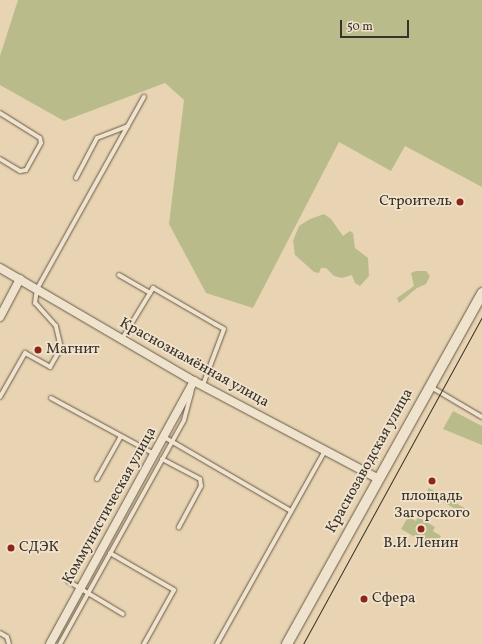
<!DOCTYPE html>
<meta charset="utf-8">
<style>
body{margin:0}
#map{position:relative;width:482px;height:644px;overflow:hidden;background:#e8d4b2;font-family:Vollkorn,serif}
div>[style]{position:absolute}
.green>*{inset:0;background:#b9bc8a}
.roads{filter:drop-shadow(0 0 1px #665a4a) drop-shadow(0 0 1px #665a4a)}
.service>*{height:4px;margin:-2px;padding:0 2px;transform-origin:2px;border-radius:2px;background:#f0e3cd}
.minor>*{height:8px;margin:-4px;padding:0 4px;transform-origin:4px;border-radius:4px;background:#f0e3cd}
.tertiary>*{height:10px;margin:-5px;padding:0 5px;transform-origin:5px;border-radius:5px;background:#f0e3cd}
.tram>*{height:1px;margin:-0.5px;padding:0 0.5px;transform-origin:0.5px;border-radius:0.5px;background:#3a3128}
.dots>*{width:11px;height:11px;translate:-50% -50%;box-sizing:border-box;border:2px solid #f0e3cd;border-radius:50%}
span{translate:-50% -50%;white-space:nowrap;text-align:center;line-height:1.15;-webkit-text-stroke:3.5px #f0e3cd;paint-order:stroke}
.poi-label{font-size:15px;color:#3a3128}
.right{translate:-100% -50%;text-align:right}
.left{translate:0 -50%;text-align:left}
.street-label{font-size:15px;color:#3a3128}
.scale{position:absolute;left:340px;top:20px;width:69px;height:18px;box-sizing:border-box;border:2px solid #3a3128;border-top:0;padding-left:5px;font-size:12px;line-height:14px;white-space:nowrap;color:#3a3128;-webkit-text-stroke:3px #f0e3cd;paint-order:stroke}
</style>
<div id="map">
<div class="green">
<i style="clip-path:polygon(18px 0,482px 0,482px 187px,405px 146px,391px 171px,339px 142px,253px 308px,206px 293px,169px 224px,184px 100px,165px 83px,64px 121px,0 85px,0 56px)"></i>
<i style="clip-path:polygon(324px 214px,331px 219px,343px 236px,350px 231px,353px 233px,355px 248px,368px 258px,369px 276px,360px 286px,355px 283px,352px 275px,342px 278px,334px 276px,326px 268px,321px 268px,319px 273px,314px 272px,295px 255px,293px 241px,299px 226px,310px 219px)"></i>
<i style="clip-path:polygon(416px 271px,426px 271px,430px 276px,426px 284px,417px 288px,399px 303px,397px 298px,414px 286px,411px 273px)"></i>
<i style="clip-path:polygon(453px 411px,482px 426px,482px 445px,443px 429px)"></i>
<i style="clip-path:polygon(429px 488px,468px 510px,465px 514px,426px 493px)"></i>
<i style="clip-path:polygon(408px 517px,416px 521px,418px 517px,435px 527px,433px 531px,441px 536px,434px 548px,401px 529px)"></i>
</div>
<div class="roads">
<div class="service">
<i style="left:0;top:113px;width:47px;rotate:32deg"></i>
<i style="left:40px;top:138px;width:5px;rotate:79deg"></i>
<i style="left:41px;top:143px;width:31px;rotate:119deg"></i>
<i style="left:26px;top:170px;width:6px;rotate:171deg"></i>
<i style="left:20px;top:171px;width:23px;rotate:-149deg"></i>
<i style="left:76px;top:178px;width:45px;rotate:-62.3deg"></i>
<i style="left:97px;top:138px;width:33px;rotate:-21deg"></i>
<i style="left:119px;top:275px;width:36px;rotate:30deg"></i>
<i style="left:122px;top:339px;width:60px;rotate:-58.7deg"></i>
<i style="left:153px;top:288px;width:72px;rotate:30.1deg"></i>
<i style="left:215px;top:324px;width:10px;rotate:29deg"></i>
<i style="left:224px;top:329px;width:60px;rotate:110.6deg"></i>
<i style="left:431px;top:387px;width:59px;rotate:30.5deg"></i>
<i style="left:0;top:397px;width:51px;rotate:-60.4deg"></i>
<i style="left:25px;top:353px;width:29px;rotate:29deg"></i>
<i style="left:50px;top:367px;width:22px;rotate:-60deg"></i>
<i style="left:61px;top:348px;width:23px;rotate:-103deg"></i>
<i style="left:56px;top:326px;width:31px;rotate:-132deg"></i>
<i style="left:35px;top:303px;width:14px;rotate:-82deg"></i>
<i style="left:37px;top:289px;width:220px;rotate:-60.9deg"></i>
<i style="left:51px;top:398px;width:117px;rotate:28.5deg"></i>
<i style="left:164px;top:437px;width:147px;rotate:30.2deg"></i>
<i style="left:162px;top:459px;width:43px;rotate:27.8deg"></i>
<i style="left:200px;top:479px;width:7px;rotate:82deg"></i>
<i style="left:201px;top:486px;width:47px;rotate:118.2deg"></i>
<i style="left:97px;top:479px;width:49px;rotate:-60.8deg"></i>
<i style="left:110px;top:553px;width:74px;rotate:30deg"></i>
<i style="left:174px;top:590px;width:62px;rotate:119.1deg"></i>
<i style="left:68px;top:581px;width:64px;rotate:31deg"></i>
<i style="left:0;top:633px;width:8px;rotate:30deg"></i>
<i style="left:7px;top:637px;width:7px;rotate:74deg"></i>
<i style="left:60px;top:644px;width:256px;rotate:-61deg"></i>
<i style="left:184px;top:420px;width:30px;rotate:-75deg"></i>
<i style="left:217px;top:644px;width:221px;rotate:-60.8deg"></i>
</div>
<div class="minor">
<i style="left:0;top:268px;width:218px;rotate:30.3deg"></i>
<i style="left:188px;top:378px;width:214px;rotate:27.9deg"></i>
<i style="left:0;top:317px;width:43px;rotate:-62.2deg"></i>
<i style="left:50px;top:644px;width:300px;rotate:-61.3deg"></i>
</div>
<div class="tertiary">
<i style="left:287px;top:644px;width:402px;rotate:-60.9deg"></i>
</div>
</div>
<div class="tram">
<i style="left:303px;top:644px;width:373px;rotate:-61.3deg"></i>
</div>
<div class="dots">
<i style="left:460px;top:202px;background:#8f2418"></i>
<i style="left:38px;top:350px;background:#8f2418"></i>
<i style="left:432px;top:481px;background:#8f2418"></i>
<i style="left:421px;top:529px;background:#8f2418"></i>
<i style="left:11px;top:548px;background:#8f2418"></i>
<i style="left:364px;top:599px;background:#8f2418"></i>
</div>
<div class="poi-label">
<span class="right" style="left:452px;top:202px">Строитель</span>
<span class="left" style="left:46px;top:350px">Магнит</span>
<span style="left:432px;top:505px">площадь<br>Загорского</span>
<span style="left:421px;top:544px">В.И. Ленин</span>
<span class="left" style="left:19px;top:548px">СДЭК</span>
<span class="left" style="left:372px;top:599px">Сфера</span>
</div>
<div class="street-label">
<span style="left:194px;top:363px;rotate:29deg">Краснознамённая улица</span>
<span style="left:370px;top:461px;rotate:-61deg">Краснозаводская улица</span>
<span style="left:110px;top:506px;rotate:-61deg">Коммунистическая улица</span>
</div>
<div class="scale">50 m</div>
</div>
